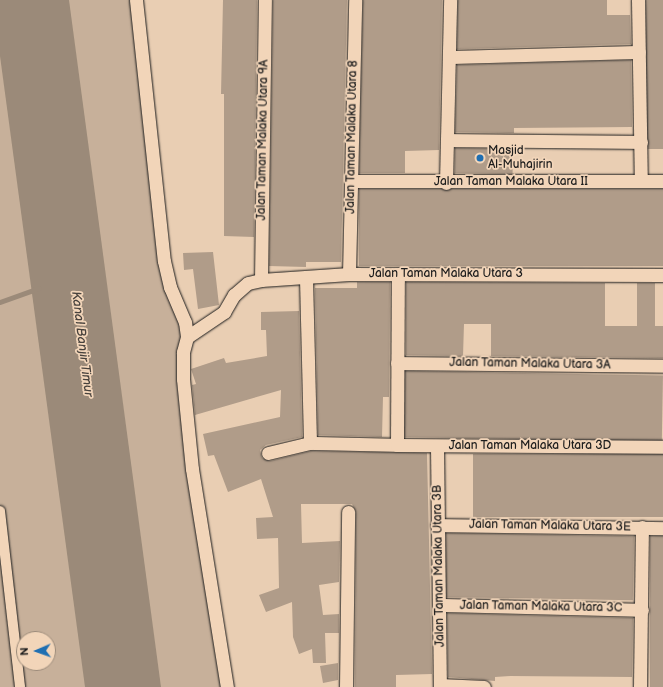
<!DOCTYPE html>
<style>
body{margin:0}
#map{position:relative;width:663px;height:687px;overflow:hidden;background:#e9ceb3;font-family:"Balsamiq Sans",sans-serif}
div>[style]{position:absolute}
.green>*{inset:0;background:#c7b09a}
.water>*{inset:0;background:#9b8a79}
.stream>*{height:5px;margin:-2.5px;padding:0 2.5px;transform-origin:2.5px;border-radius:2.5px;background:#9b8a79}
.building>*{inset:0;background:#b09c89;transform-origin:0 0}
.roads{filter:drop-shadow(0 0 1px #1c1c1c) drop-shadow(0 0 1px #1c1c1c)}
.pedestrian>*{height:10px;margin:-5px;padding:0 5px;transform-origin:5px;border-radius:5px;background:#f2d5b9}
.minor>*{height:13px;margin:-6.5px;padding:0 6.5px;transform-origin:6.5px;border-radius:6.5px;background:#f2d5b9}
.dots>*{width:11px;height:11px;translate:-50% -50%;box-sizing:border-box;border:2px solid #f2d5b9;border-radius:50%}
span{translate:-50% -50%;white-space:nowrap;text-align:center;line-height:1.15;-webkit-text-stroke:3.5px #f2d5b9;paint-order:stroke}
.street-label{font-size:12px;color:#1c1c1c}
.poi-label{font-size:12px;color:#1c1c1c}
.left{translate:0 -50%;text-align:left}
.water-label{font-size:13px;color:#48423d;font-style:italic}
.north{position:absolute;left:16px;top:631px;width:40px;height:40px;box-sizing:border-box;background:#f2d5b9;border:1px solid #9c8b7a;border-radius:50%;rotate:268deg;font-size:11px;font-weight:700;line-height:16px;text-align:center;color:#1c1c1c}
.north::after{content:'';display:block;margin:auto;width:14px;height:18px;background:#1f6fb2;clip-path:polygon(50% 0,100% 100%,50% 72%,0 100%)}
</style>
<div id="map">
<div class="green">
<i style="clip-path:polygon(evenodd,0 0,136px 0,160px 221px,185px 322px,183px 352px,227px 687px,0 687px,0 0,24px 639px,48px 639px,48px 663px,24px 663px,24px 639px)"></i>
</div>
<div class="water">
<i style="clip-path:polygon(0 0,69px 0,161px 687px,85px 687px,0 56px)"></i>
</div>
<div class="stream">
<i style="left:0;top:302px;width:41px;rotate:-19.7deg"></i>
</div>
<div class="building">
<i style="clip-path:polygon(223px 0,257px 0,254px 237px,224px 236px,224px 94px,221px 94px)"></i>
<i style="clip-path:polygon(273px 0,347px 0,341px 262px,306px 262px,306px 267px,269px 266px)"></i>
<i style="clip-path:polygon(363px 0,442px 0,439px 150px,405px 151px,405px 173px,359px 173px)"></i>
<i style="clip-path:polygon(458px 0,607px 0,607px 15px,630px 15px,631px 44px,457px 49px)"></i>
<i style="left:646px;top:0;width:17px;height:149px"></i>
<i style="clip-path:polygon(631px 60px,632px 127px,514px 128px,514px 133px,455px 132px,457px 65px)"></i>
<i style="left:455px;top:148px;width:58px;height:25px;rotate:1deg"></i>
<i style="left:359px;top:189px;width:304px;height:77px"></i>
<i style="clip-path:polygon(213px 252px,219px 305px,198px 309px,193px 269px,184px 270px,183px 253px)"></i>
<i style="clip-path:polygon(357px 282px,390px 282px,389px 397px,383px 397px,382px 437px,318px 435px,315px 288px,357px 288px)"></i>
<i style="clip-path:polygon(406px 282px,605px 283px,605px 326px,637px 326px,637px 283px,655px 283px,655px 326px,663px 326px,663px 358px,491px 356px,491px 324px,464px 324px,463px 356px,406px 355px)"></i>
<i style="clip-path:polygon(299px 311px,302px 437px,266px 445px,260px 450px,262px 458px,270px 461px,311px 451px,427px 453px,432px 674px,396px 675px,396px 687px,355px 687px,356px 512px,352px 504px,301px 504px,302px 543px,340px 541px,339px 582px,319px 585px,323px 615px,339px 614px,339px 633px,325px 633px,326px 663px,313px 663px,312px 649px,299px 654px,293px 637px,292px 602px,266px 612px,259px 595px,279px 588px,278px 538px,257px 539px,256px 518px,273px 517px,261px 479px,228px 492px,214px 455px,208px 456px,203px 434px,280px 417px,281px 390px,195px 415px,192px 385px,196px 384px,191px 369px,224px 358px,226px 363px,267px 356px,266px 330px,261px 330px,261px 312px)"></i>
<i style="left:405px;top:371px;width:258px;height:66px;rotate:1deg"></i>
<i style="left:473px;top:454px;width:190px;height:63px"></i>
<i style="left:446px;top:533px;width:188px;height:64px;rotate:1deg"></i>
<i style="left:650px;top:536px;width:13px;height:151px"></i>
<i style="clip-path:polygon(447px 613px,633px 618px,632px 677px,510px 676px,495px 677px,495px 681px,448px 677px)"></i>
<i style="clip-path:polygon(338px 663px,338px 680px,323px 683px,320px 666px)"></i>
</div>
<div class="roads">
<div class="pedestrian">
<i style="left:0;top:511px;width:177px;rotate:83.5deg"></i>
</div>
<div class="minor">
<i style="left:136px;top:0;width:262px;rotate:83.9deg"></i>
<i style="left:164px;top:261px;width:27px;rotate:77deg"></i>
<i style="left:170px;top:287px;width:38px;rotate:67deg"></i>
<i style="left:185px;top:322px;width:15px;rotate:82deg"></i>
<i style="left:187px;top:337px;width:16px;rotate:105deg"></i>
<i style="left:183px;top:352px;width:27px;rotate:90deg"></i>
<i style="left:183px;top:379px;width:90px;rotate:84.3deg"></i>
<i style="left:192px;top:469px;width:221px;rotate:80.9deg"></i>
<i style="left:638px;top:0;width:181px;rotate:89.1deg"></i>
<i style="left:449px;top:57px;width:190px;rotate:-1.5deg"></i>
<i style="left:447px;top:140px;width:194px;rotate:0.6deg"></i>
<i style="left:351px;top:181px;width:312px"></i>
<i style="left:446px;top:183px;width:183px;rotate:-88.7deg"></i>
<i style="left:349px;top:274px;width:274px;rotate:-88.7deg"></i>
<i style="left:306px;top:278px;width:165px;rotate:88.6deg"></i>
<i style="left:310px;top:443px;width:87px;rotate:1.3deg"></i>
<i style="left:397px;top:445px;width:171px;rotate:-89.7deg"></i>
<i style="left:261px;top:280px;width:280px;rotate:-89.2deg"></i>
<i style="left:187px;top:337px;width:45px;rotate:-34deg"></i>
<i style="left:224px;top:312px;width:20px;rotate:-60deg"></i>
<i style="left:234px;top:295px;width:18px;rotate:-41deg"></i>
<i style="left:248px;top:283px;width:13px;rotate:-13deg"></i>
<i style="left:261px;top:280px;width:88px;rotate:-3.9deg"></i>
<i style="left:349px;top:274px;width:314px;rotate:0.2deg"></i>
<i style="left:397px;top:363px;width:266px;rotate:0.6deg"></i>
<i style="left:397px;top:445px;width:266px;rotate:0.4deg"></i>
<i style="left:437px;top:446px;width:241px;rotate:89.3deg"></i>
<i style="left:268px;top:453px;width:43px;rotate:-13.4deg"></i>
<i style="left:437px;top:525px;width:226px;rotate:0.8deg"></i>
<i style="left:440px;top:605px;width:202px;rotate:1.4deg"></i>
<i style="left:440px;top:685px;width:44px;rotate:2.6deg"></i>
<i style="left:346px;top:687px;width:175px;rotate:-89.3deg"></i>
<i style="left:640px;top:687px;width:160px;rotate:-89.3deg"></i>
</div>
</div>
<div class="dots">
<i style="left:480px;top:158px;background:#1f6fb2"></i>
</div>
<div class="street-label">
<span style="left:352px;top:137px;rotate:-89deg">Jalan Taman Malaka Utara 8</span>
<span style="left:263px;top:140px;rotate:-89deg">Jalan Taman Malaka Utara 9A</span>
<span style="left:511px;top:182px">Jalan Taman Malaka Utara II</span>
<span style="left:446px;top:274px">Jalan Taman Malaka Utara 3</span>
<span style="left:530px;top:364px;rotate:1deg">Jalan Taman Malaka Utara 3A</span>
<span style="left:530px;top:446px">Jalan Taman Malaka Utara 3D</span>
<span style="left:550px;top:526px;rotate:1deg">Jalan Taman Malaka Utara 3E</span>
<span style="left:439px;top:566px;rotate:-91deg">Jalan Taman Malaka Utara 3B</span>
<span style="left:541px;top:607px;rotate:1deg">Jalan Taman Malaka Utara 3C</span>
</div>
<div class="poi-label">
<span class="left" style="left:488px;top:158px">Masjid<br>Al-Muhajirin</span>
</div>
<div class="water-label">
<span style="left:82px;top:344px;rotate:83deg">Kanal Banjir Timur</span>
</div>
<div class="north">N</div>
</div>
